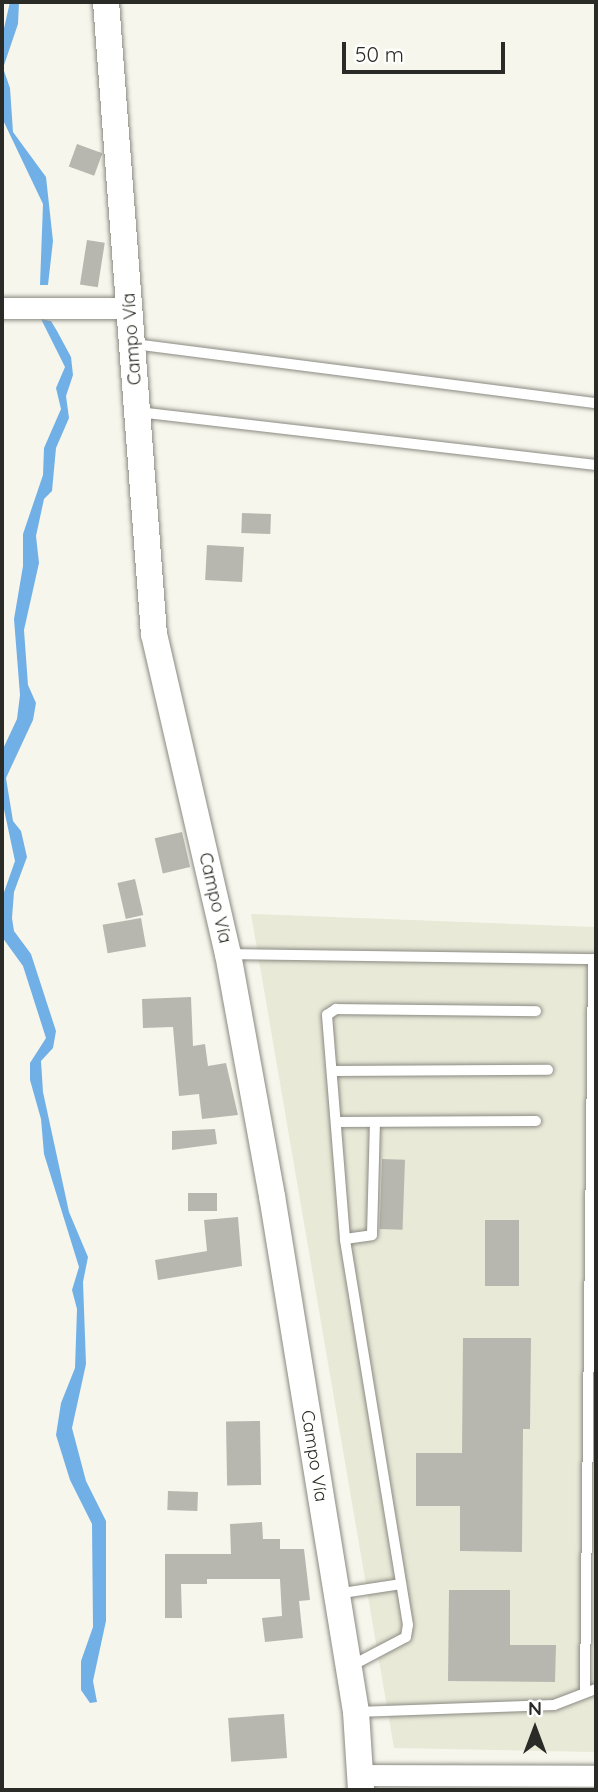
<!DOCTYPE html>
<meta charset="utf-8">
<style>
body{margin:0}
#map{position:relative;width:598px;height:1792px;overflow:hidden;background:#f6f6ec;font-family:Quicksand,sans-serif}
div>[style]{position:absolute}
.built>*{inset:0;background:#e9e9d8}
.water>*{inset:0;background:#71b0e6}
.building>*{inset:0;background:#b7b7af;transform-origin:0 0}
.roads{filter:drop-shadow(0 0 2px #8b8a82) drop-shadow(0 0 2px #8b8a82)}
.service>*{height:10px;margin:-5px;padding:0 5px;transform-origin:5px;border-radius:5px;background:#fff}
.minor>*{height:21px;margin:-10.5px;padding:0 10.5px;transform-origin:10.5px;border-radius:10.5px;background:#fff}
.tertiary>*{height:26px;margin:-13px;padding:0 13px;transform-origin:13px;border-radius:13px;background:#fff}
span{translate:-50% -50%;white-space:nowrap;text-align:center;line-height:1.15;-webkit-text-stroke:6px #fffffe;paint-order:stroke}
.street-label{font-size:18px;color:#2a2a26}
.frame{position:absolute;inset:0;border:4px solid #2a2a26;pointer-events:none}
.north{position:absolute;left:500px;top:1694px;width:70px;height:70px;-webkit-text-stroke:5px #fffffe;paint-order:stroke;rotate:0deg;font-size:19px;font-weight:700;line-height:28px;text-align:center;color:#2a2a26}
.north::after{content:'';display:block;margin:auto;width:24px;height:32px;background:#2a2a26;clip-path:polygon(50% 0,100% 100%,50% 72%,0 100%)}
.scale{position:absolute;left:342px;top:42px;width:163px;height:32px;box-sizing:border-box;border:4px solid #2a2a26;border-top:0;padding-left:9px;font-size:21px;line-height:24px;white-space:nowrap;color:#2a2a26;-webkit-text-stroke:5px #fffffe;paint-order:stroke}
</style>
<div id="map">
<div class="built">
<i style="clip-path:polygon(251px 914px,596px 927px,596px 1752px,394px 1748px)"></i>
</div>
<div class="water">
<i style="clip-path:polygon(10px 2px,19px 2px,18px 24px,3px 68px,10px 88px,13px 132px,46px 177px,53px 241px,48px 285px,40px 285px,43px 204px,2px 118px,2px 37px)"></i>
<i style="clip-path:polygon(41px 319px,51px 321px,57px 331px,71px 357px,73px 375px,66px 396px,69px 418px,56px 448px,52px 491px,44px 499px,36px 536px,39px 563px,24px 630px,28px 685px,36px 703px,33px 720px,6px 778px,13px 821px,21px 831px,27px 857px,14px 892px,12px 918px,14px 931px,31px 954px,56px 1031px,53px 1048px,41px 1061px,43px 1092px,69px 1212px,88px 1257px,83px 1282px,86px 1364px,72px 1428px,86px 1481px,106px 1521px,106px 1621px,93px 1681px,97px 1702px,90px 1703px,81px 1690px,81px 1661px,93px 1627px,92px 1524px,70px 1480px,56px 1435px,61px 1403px,75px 1368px,77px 1309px,72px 1290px,79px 1267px,44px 1154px,41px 1119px,30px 1080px,30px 1063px,46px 1038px,23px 966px,2px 937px,2px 898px,15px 861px,2px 800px,2px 751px,17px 719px,20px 695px,14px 619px,23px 566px,23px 534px,43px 475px,44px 448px,61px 409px,56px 388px,65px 367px)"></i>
</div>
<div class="building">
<i style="left:77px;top:144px;width:27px;height:24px;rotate:20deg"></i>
<i style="left:87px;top:240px;width:18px;height:45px;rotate:9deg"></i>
<i style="left:242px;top:513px;width:29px;height:20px;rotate:2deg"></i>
<i style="left:207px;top:545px;width:37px;height:35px;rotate:3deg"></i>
<i style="left:182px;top:832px;width:36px;height:28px;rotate:77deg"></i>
<i style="left:135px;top:879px;width:37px;height:18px;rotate:77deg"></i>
<i style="left:141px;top:918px;width:29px;height:39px;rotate:80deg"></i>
<i style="clip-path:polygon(191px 997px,193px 1046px,205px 1044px,208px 1066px,226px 1063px,238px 1115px,202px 1119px,199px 1094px,179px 1096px,173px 1027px,143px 1028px,142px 999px)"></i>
<i style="clip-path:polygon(215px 1129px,217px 1144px,172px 1150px,172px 1131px)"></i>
<i style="left:382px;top:1159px;width:23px;height:70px;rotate:2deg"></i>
<i style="left:188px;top:1193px;width:29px;height:18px"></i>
<i style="clip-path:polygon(238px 1217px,242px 1266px,158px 1280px,155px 1260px,207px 1251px,204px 1220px)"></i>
<i style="left:485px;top:1220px;width:34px;height:66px"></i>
<i style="clip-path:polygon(463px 1338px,531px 1338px,530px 1429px,523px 1429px,522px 1552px,460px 1551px,460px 1506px,416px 1506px,416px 1453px,462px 1453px)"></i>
<i style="left:260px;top:1421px;width:64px;height:34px;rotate:89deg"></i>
<i style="left:168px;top:1491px;width:30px;height:19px;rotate:2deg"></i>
<i style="clip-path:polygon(262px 1522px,263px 1539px,280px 1539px,280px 1549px,304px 1549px,310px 1600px,299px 1601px,303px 1638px,265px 1642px,262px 1618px,282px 1616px,280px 1579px,207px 1579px,207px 1584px,181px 1584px,182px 1618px,165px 1618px,165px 1554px,231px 1554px,230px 1524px)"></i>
<i style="clip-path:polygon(449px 1590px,510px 1590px,510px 1645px,556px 1645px,555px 1682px,448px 1681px)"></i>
<i style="left:284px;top:1714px;width:44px;height:56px;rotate:86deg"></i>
</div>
<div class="roads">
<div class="service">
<i style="left:134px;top:344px;width:466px;rotate:7.3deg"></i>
<i style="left:138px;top:412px;width:461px;rotate:6.6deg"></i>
<i style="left:228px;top:954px;width:368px;rotate:0.8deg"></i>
<i style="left:332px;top:1071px;width:216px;rotate:-0.3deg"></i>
<i style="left:336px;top:1122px;width:200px;rotate:-0.3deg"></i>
<i style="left:345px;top:1239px;width:27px;rotate:-8deg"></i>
<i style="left:372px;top:1235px;width:113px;rotate:-88.5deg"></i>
<i style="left:336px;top:1594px;width:66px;rotate:-8.7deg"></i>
<i style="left:351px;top:1666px;width:62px;rotate:-27.8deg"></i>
<i style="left:406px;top:1637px;width:12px;rotate:-81deg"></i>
<i style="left:408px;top:1625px;width:391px;rotate:-99.3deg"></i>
<i style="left:345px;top:1239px;width:225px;rotate:-94.6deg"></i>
<i style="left:327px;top:1015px;width:11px;rotate:-34deg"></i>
<i style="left:336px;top:1009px;width:200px;rotate:0.6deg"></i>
<i style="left:585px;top:1691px;width:732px;rotate:-89.37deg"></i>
<i style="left:356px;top:1712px;width:198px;rotate:-2deg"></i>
<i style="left:554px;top:1705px;width:45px;rotate:-20.9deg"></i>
</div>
<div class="minor">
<i style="left:2px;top:308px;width:128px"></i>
<i style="left:362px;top:1775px;width:234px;rotate:0.2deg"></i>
</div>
<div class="tertiary">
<i style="left:106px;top:2px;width:634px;rotate:85.66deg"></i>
<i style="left:154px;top:634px;width:328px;rotate:77deg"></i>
<i style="left:228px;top:954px;width:246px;rotate:79.7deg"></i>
<i style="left:272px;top:1196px;width:523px;rotate:80.75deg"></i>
<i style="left:356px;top:1712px;width:78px;rotate:86.3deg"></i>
</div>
</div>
<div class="street-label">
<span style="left:132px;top:339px;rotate:-94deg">Campo Vía</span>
<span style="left:215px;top:898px;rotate:77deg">Campo Vía</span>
<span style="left:314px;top:1456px;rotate:81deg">Campo Vía</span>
</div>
<div class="frame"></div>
<div class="north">N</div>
<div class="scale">50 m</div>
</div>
